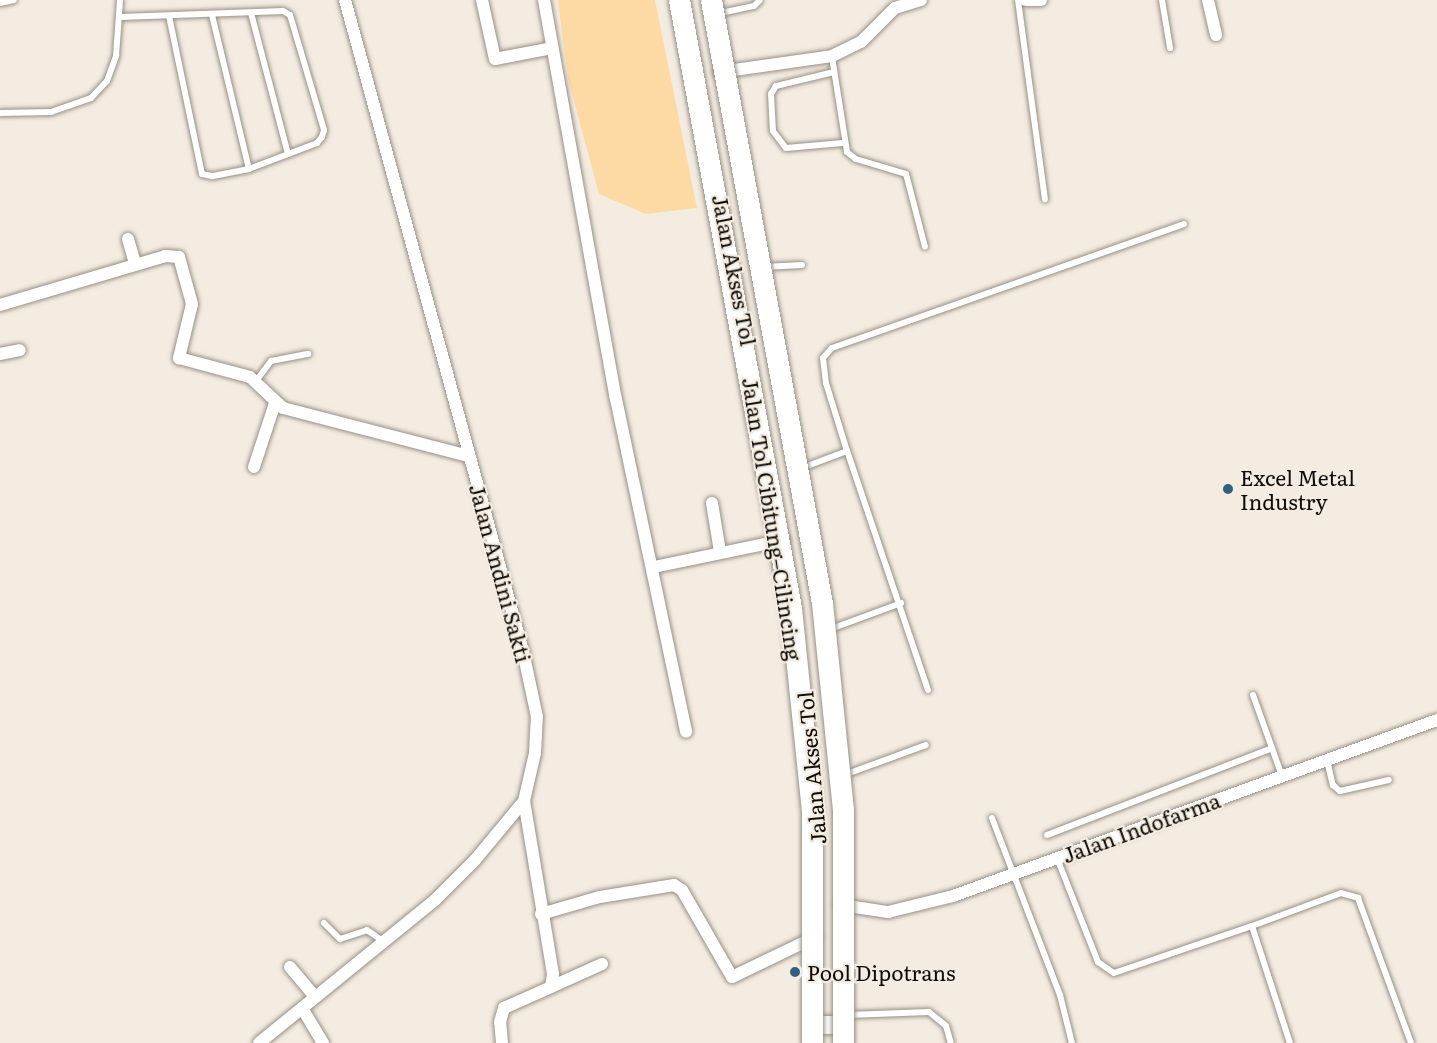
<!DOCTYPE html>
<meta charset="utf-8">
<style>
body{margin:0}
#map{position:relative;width:1437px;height:1043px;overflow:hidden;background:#f4ece1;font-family:Literata,serif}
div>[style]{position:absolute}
.green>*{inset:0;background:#fdd9a3}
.roads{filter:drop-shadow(0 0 2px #979086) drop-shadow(0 0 2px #979086)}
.lane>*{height:6px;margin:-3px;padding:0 3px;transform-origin:3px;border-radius:3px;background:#fff}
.street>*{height:12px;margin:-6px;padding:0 6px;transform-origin:6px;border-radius:6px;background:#fff}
.primary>*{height:18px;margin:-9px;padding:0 9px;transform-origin:9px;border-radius:9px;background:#fff}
.bridges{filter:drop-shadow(0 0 2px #979086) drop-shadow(0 0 2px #979086)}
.highway-bridge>*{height:21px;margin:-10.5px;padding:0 10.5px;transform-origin:10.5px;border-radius:10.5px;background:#fff}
.dots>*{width:16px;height:16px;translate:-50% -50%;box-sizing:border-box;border:3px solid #f4ece1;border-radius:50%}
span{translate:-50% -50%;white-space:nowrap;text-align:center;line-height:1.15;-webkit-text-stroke:4.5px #f4ece1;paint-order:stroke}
.street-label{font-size:21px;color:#0d0b07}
.poi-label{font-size:21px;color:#0d0b07}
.left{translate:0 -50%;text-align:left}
</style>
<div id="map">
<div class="green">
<i style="clip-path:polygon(558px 0,655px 0,697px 208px,646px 214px,599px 194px,568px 79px)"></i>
</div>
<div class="roads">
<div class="lane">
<i style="left:1018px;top:0;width:201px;rotate:82.3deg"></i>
<i style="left:1162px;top:0;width:49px;rotate:80.5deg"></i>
<i style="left:0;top:3px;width:14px;rotate:-12deg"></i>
<i style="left:251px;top:13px;width:146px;rotate:75.3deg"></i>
<i style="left:716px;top:14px;width:39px;rotate:-12deg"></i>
<i style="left:754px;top:6px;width:8px;rotate:-45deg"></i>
<i style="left:212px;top:15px;width:158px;rotate:76.5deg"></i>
<i style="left:121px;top:17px;width:162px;rotate:-2.1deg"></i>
<i style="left:283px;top:11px;width:8px;rotate:30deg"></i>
<i style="left:290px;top:15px;width:120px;rotate:73.5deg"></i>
<i style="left:324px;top:130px;width:7px;rotate:106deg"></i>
<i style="left:322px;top:137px;width:8px;rotate:130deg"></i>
<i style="left:317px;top:143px;width:73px;rotate:159.1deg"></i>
<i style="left:249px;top:169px;width:38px;rotate:169deg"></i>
<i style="left:212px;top:176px;width:10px;rotate:-169deg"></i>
<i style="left:202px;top:174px;width:161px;rotate:-101.8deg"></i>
<i style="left:832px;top:57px;width:96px;rotate:81deg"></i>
<i style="left:847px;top:152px;width:11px;rotate:38deg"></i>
<i style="left:856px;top:159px;width:52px;rotate:16.7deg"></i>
<i style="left:906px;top:174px;width:75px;rotate:75.4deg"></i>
<i style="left:834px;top:72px;width:60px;rotate:166.4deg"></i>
<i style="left:776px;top:86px;width:9px;rotate:122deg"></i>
<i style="left:771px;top:94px;width:37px;rotate:87deg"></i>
<i style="left:773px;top:131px;width:21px;rotate:53deg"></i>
<i style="left:786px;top:148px;width:57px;rotate:-5deg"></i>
<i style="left:0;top:113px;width:51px;rotate:-1.1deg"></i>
<i style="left:51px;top:112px;width:42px;rotate:-19.3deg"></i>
<i style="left:91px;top:98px;width:23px;rotate:-47deg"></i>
<i style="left:107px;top:81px;width:27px;rotate:-70deg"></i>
<i style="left:116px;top:56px;width:56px;rotate:-85.9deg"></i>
<i style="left:763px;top:267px;width:39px;rotate:-3deg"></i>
<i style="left:256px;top:381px;width:25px;rotate:-53deg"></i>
<i style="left:271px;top:361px;width:38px;rotate:-11deg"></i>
<i style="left:802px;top:468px;width:48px;rotate:-20.7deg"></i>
<i style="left:828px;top:630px;width:78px;rotate:-20.3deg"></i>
<i style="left:928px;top:690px;width:252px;rotate:-108.7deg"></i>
<i style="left:847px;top:451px;width:71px;rotate:-107.2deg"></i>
<i style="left:826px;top:383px;width:25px;rotate:-97deg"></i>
<i style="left:823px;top:358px;width:13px;rotate:-48deg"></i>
<i style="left:832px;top:348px;width:373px;rotate:-19.4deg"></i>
<i style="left:1253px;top:695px;width:86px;rotate:70.3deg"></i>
<i style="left:1327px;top:760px;width:26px;rotate:77deg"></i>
<i style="left:1333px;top:785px;width:9px;rotate:41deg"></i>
<i style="left:1340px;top:791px;width:50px;rotate:-12.7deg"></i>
<i style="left:844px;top:775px;width:87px;rotate:-20.1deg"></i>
<i style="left:992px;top:818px;width:190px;rotate:69deg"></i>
<i style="left:1060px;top:995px;width:49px;rotate:76deg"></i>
<i style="left:1047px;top:835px;width:241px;rotate:-21.1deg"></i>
<i style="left:1057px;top:858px;width:112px;rotate:68.5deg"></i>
<i style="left:1098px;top:962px;width:19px;rotate:35deg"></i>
<i style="left:1114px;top:973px;width:146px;rotate:-18.8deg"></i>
<i style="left:1252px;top:926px;width:123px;rotate:72deg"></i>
<i style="left:324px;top:923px;width:23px;rotate:45deg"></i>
<i style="left:340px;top:939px;width:28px;rotate:-18deg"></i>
<i style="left:367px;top:930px;width:19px;rotate:35deg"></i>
<i style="left:1252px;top:926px;width:95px;rotate:-20.3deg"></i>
<i style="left:1341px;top:893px;width:18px;rotate:16deg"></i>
<i style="left:1358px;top:898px;width:154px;rotate:69.9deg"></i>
<i style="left:848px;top:1015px;width:81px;rotate:-2.1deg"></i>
<i style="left:929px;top:1012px;width:22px;rotate:39deg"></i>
<i style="left:946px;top:1026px;width:18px;rotate:74deg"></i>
</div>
<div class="street">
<i style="left:482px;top:0;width:60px;rotate:77.6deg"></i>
<i style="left:495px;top:59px;width:58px;rotate:-10.9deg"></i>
<i style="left:544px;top:0;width:405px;rotate:79.8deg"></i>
<i style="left:616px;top:399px;width:340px;rotate:78.1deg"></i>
<i style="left:1026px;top:0;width:15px"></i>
<i style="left:1208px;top:0;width:36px;rotate:77deg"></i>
<i style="left:720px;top:72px;width:113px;rotate:-8.1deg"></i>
<i style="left:832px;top:56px;width:32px;rotate:-26deg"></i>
<i style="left:861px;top:42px;width:48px;rotate:-45deg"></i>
<i style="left:895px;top:8px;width:27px;rotate:-17deg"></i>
<i style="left:128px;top:239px;width:26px;rotate:74deg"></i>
<i style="left:0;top:305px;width:172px;rotate:-16.5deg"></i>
<i style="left:165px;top:256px;width:14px;rotate:4deg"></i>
<i style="left:179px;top:257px;width:49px;rotate:74.5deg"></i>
<i style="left:192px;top:304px;width:56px;rotate:103.5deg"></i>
<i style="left:179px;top:358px;width:73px;rotate:15deg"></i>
<i style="left:250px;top:377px;width:45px;rotate:43.2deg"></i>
<i style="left:283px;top:408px;width:192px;rotate:14.5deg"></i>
<i style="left:0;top:354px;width:20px;rotate:-11deg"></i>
<i style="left:254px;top:467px;width:67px;rotate:-71.8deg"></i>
<i style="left:712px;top:503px;width:50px;rotate:80.7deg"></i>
<i style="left:654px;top:567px;width:132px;rotate:-11.8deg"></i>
<i style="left:841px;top:905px;width:48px;rotate:8.5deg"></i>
<i style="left:888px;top:912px;width:67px;rotate:-13.8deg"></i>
<i style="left:953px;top:896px;width:515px;rotate:-19.98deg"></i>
<i style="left:541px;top:914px;width:61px;rotate:-16.1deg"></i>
<i style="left:600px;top:897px;width:75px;rotate:-9.2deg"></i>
<i style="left:674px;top:885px;width:9px;rotate:32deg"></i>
<i style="left:682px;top:890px;width:100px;rotate:60.1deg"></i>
<i style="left:732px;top:977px;width:92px;rotate:-25.7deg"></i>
<i style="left:290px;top:967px;width:39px;rotate:50deg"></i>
<i style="left:551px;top:987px;width:56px;rotate:-24.3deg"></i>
<i style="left:302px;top:1008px;width:41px;rotate:59deg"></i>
<i style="left:259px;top:1043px;width:227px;rotate:-39.1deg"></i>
<i style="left:435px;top:900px;width:57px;rotate:-45deg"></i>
<i style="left:475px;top:860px;width:77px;rotate:-50.3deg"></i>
<i style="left:524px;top:801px;width:49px;rotate:-77.1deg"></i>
<i style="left:535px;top:753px;width:36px;rotate:-87deg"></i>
<i style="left:537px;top:717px;width:67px;rotate:-102deg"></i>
<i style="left:523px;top:651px;width:675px;rotate:-105.29deg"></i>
<i style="left:502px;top:1043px;width:21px;rotate:-95deg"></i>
<i style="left:500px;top:1022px;width:15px;rotate:-74deg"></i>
<i style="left:504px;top:1008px;width:51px;rotate:-24.1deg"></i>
<i style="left:551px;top:987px;width:13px;rotate:-81deg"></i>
<i style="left:553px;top:974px;width:175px;rotate:-99.5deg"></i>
</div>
<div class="primary">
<i style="left:820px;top:1025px;width:17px"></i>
</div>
</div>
<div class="bridges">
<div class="highway-bridge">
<i style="left:679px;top:0;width:618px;rotate:79.56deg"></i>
<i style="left:791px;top:608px;width:204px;rotate:84.1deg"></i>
<i style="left:812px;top:811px;width:232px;rotate:90deg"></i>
<i style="left:711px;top:0;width:613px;rotate:79.57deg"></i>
<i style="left:822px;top:603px;width:207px;rotate:84.2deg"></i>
<i style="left:843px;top:809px;width:234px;rotate:90deg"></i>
</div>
</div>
<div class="dots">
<i style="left:1228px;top:489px;background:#30607e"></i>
<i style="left:795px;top:972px;background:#30607e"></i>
</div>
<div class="street-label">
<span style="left:735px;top:270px;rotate:79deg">Jalan Akses Tol</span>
<span style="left:773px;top:519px;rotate:81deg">Jalan Tol Cibitung–Cilincing</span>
<span style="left:501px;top:573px;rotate:75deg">Jalan Andini Sakti</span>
<span style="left:811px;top:768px;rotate:-95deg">Jalan Akses Tol</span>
<span style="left:1141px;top:827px;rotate:-20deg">Jalan Indofarma</span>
</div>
<div class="poi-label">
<span class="left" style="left:1240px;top:489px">Excel Metal<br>Industry</span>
<span class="left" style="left:807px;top:972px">Pool Dipotrans</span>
</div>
</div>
